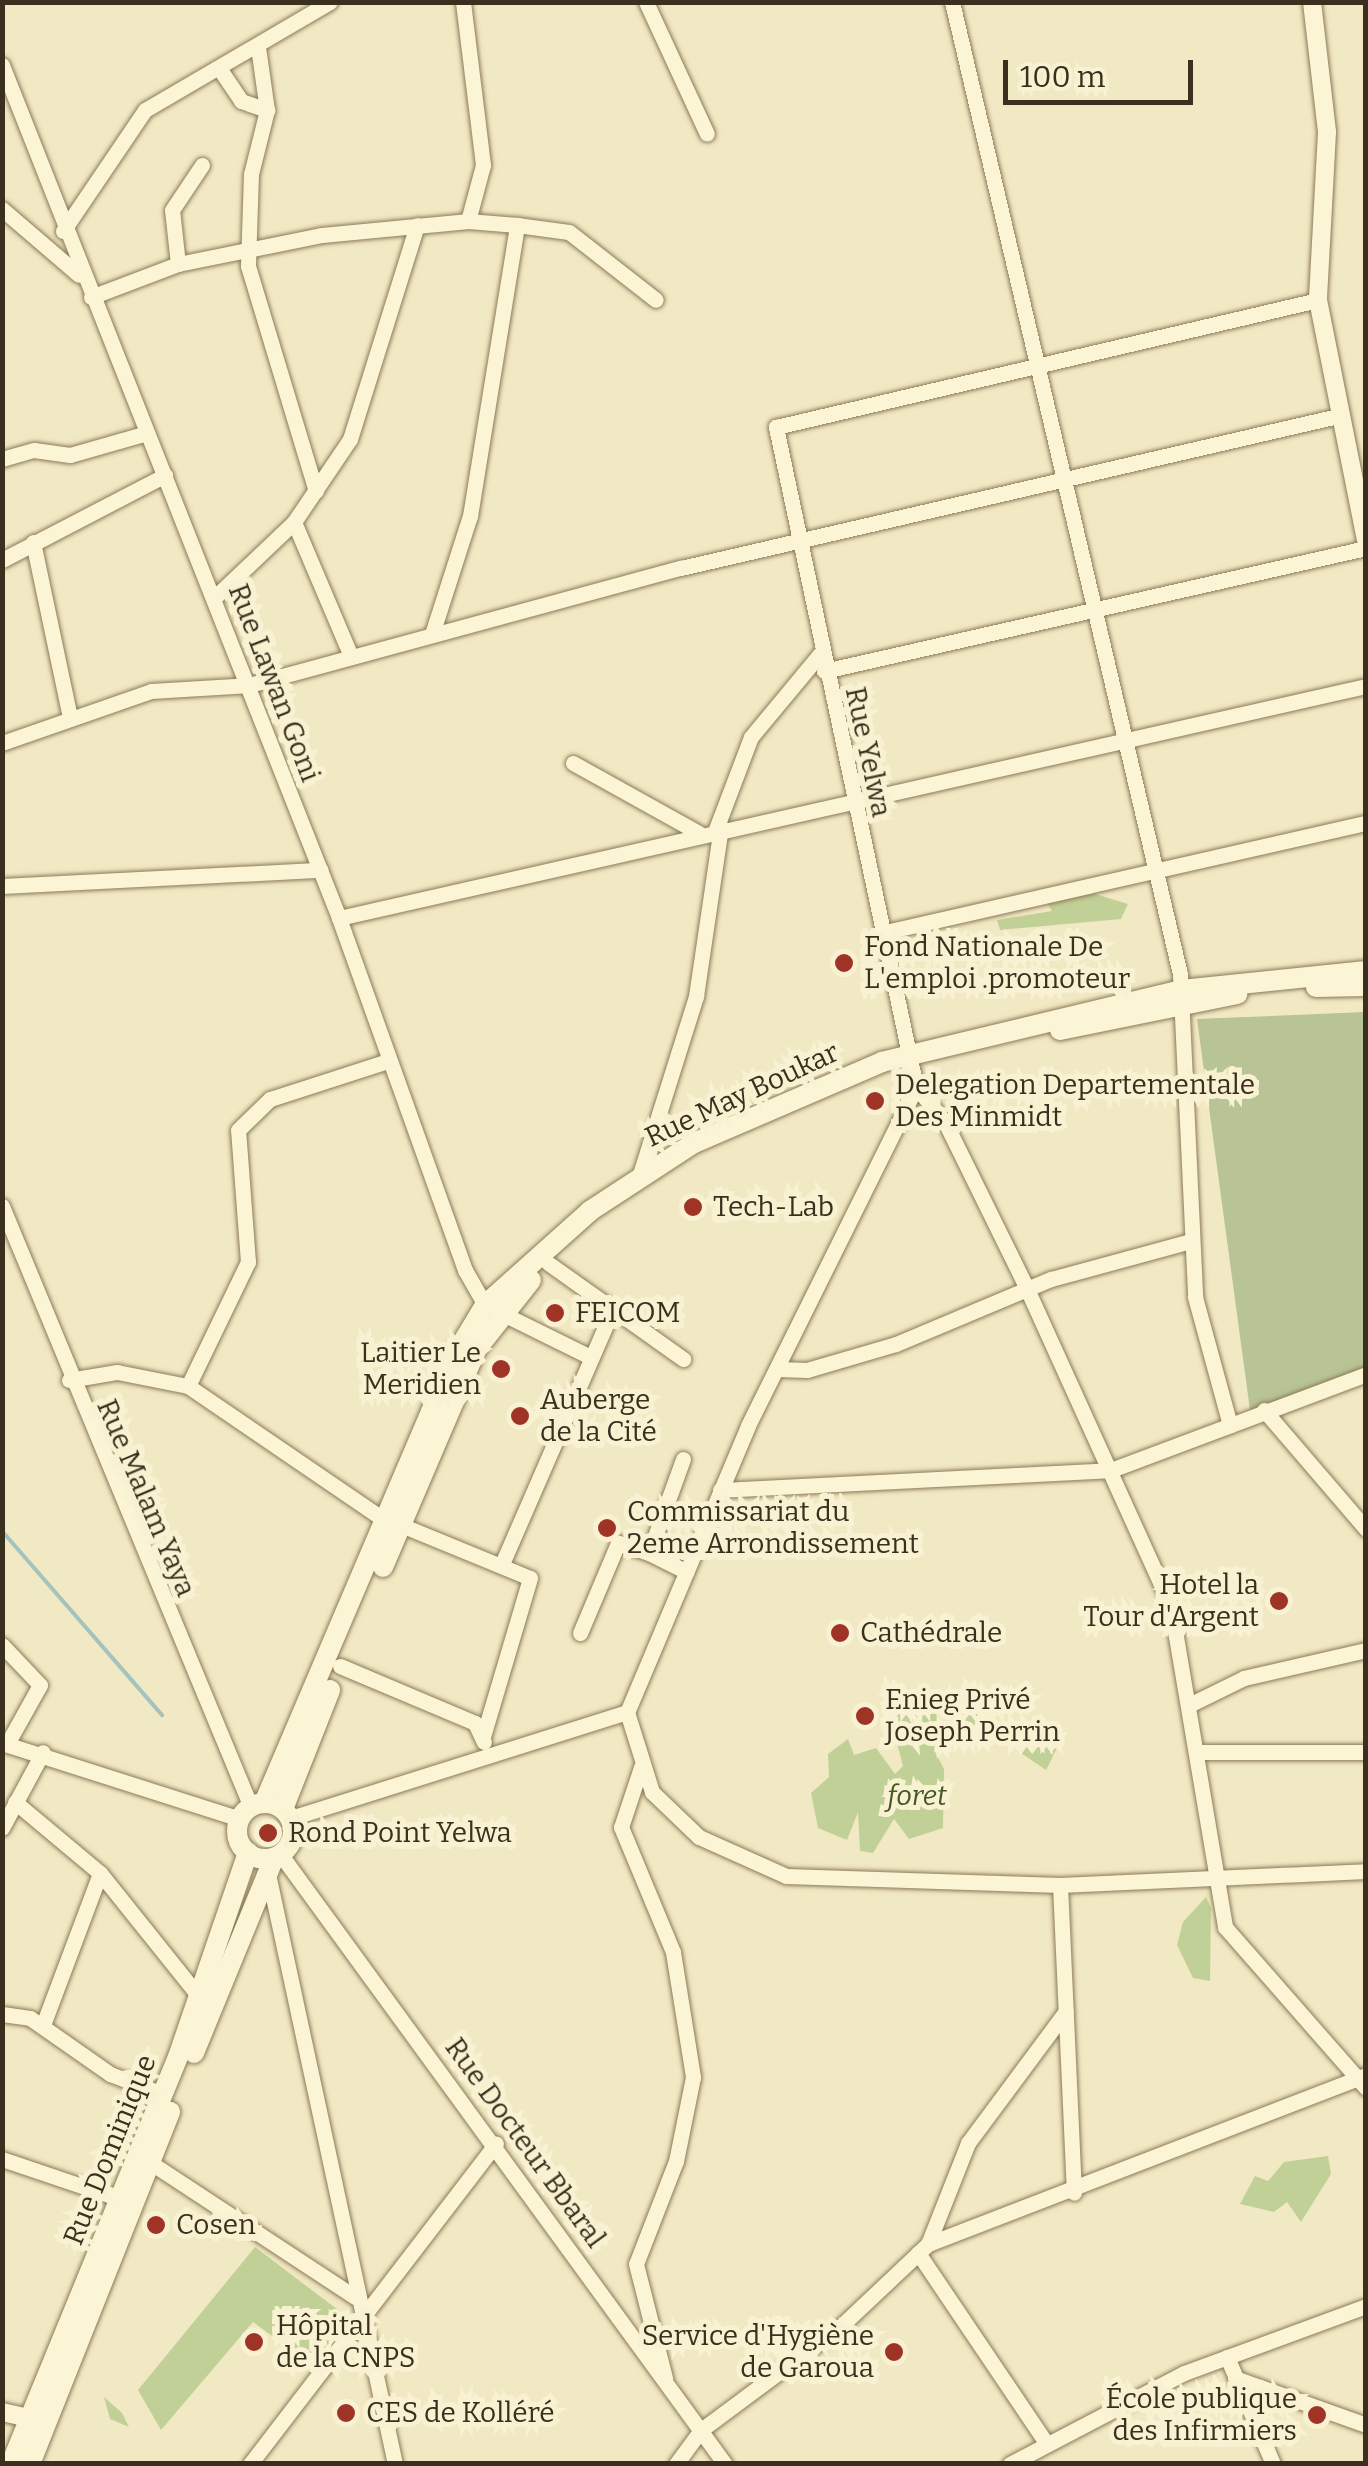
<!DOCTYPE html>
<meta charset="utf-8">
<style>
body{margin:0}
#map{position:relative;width:1368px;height:2466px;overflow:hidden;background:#f1e9c3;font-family:Bitter,serif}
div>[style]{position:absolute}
.green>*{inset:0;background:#c1d096}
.round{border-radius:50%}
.cemetery>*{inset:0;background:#b8c495}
.stream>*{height:4px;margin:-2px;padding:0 2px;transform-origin:2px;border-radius:2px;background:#a5c3be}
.roads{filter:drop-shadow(0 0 2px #8c7a58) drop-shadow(0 0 2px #8c7a58)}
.minor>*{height:15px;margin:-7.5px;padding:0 7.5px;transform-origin:7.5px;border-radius:7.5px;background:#fbf5d6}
.tertiary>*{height:18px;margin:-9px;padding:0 9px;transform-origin:9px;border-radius:9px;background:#fbf5d6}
.secondary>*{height:20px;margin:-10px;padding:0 10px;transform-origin:10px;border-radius:10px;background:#fbf5d6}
.secondary>.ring{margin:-10px;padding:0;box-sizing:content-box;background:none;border:20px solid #fbf5d6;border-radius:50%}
.dots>*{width:28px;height:28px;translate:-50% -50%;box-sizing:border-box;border:5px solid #f8f2d3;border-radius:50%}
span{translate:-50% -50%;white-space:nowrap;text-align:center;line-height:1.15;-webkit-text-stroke:10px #f8f2d3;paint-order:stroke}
.street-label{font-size:28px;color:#3b2f1d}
.poi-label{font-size:28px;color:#3b2f1d}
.left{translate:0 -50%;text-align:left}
.right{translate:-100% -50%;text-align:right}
.park-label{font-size:28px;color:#445923;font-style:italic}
.frame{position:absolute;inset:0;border:5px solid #3b2f1d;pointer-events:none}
.scale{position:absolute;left:1003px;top:60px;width:190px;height:45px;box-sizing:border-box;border:5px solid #3b2f1d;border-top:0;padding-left:12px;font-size:30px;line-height:35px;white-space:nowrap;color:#3b2f1d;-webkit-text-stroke:8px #f8f2d3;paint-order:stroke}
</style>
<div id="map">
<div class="green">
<i style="clip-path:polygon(1082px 890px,1128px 904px,1121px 919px,1000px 930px,997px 920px,1052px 911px,1047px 903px)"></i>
<i class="round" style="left:955px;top:1698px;width:32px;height:32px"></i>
<i style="clip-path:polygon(922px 1699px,949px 1729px,934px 1750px,944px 1769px,943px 1828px,909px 1839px,894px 1819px,873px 1853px,860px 1851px,858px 1812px,847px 1840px,818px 1828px,811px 1793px,829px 1777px,828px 1754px,848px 1739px,854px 1755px,876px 1748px,895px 1774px,903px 1766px,890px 1716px,897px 1703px)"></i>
<i style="clip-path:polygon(1044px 1720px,1056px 1750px,1046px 1770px,1018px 1751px,1024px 1725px)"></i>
<i style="clip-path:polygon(1206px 1897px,1211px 1908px,1210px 1981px,1193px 1978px,1177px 1945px,1183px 1922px)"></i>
<i style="clip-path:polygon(1328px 2156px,1331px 2174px,1301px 2222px,1287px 2202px,1274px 2212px,1240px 2204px,1255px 2176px,1268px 2181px,1284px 2162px)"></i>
<i style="clip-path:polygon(255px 2247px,350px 2319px,312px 2365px,253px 2322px,161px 2430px,138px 2390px)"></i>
<i style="clip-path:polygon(104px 2397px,122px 2413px,129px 2427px,110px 2419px)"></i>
</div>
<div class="cemetery">
<i style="clip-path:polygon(1365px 1012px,1365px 1370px,1250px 1410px,1197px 1019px)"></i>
</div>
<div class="stream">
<i style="left:2px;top:1531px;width:244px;rotate:49deg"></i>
</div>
<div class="roads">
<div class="minor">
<i style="left:646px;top:2px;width:145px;rotate:65.2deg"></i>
<i style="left:952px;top:2px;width:998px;rotate:76.8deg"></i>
<i style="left:1180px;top:974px;width:323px;rotate:87.3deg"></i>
<i style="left:1195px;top:1297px;width:133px;rotate:74.7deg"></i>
<i style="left:258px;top:47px;width:64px;rotate:81.9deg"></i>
<i style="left:267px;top:110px;width:66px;rotate:104deg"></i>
<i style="left:251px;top:174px;width:92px;rotate:91.9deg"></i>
<i style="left:248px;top:266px;width:235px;rotate:73.2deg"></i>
<i style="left:2px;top:65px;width:917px;rotate:68.44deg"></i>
<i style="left:339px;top:918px;width:374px;rotate:70.3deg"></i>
<i style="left:465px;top:1270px;width:40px;rotate:60.3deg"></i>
<i style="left:485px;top:1305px;width:117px;rotate:26.3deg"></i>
<i style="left:219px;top:68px;width:40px;rotate:56deg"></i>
<i style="left:241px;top:101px;width:28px;rotate:19deg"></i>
<i style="left:2px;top:209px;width:101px;rotate:40.6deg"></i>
<i style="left:468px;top:221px;width:49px;rotate:4.7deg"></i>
<i style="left:63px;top:231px;width:146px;rotate:-55.9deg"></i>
<i style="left:145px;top:110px;width:214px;rotate:-30.3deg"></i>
<i style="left:178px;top:264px;width:54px;rotate:-96.3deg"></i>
<i style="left:172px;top:210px;width:54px;rotate:-56.3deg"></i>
<i style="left:91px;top:297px;width:93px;rotate:-20.8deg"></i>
<i style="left:178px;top:264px;width:147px;rotate:-11.4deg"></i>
<i style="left:322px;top:235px;width:147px;rotate:-5.5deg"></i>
<i style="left:468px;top:221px;width:58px;rotate:-75deg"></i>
<i style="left:483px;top:165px;width:164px;rotate:-97deg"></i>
<i style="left:2px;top:459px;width:33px;rotate:-16deg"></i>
<i style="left:34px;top:450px;width:36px;rotate:8deg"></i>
<i style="left:70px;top:455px;width:80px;rotate:-15.9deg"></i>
<i style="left:294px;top:522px;width:143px;rotate:67deg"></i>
<i style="left:33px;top:542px;width:180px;rotate:78.1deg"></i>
<i style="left:2px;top:560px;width:184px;rotate:-27.5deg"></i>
<i style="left:214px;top:598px;width:110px;rotate:-43.5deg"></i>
<i style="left:294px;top:522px;width:100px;rotate:-56deg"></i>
<i style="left:350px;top:439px;width:224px;rotate:-72.6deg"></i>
<i style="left:433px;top:631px;width:121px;rotate:-72.2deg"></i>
<i style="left:470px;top:516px;width:295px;rotate:-80.8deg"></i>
<i style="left:517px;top:225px;width:52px;rotate:7.7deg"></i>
<i style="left:569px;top:232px;width:110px;rotate:38deg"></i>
<i style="left:824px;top:671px;width:556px;rotate:-12.79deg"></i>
<i style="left:2px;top:743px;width:158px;rotate:-19.2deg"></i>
<i style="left:151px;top:691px;width:98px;rotate:-3.5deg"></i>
<i style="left:249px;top:685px;width:448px;rotate:-15.2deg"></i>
<i style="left:681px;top:568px;width:674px;rotate:-13.03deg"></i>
<i style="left:573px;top:763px;width:144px;rotate:29.1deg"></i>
<i style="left:716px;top:829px;width:98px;rotate:-69.2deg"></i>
<i style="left:751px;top:737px;width:108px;rotate:-50.3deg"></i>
<i style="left:2px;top:886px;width:319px;rotate:-2.9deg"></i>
<i style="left:339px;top:918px;width:1053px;rotate:-12.73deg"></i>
<i style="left:881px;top:933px;width:497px;rotate:-12.8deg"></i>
<i style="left:916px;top:1087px;width:378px;rotate:116.4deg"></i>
<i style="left:748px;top:1426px;width:311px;rotate:112.9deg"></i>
<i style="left:627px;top:1712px;width:84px;rotate:72.6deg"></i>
<i style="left:652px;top:1792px;width:65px;rotate:43.8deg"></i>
<i style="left:699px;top:1837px;width:95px;rotate:24.1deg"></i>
<i style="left:786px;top:1876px;width:274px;rotate:1.9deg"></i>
<i style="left:1060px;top:1885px;width:306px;rotate:-2.6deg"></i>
<i style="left:916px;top:1087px;width:675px;rotate:-101.98deg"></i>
<i style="left:776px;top:427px;width:557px;rotate:-13.19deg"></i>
<i style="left:916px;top:1087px;width:45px;rotate:50.4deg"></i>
<i style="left:945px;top:1122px;width:186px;rotate:63.8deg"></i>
<i style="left:1027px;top:1289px;width:349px;rotate:65.6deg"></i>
<i style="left:1171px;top:1607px;width:325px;rotate:80.4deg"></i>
<i style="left:1225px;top:1927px;width:214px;rotate:48.8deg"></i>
<i style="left:640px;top:1174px;width:187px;rotate:-72.5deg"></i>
<i style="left:696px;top:996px;width:171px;rotate:-81.6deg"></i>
<i style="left:2px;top:1206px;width:651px;rotate:67.5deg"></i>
<i style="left:548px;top:1263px;width:166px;rotate:35.4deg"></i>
<i style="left:778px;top:1369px;width:29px;rotate:2deg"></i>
<i style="left:807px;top:1370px;width:93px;rotate:-16.3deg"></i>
<i style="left:896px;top:1344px;width:168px;rotate:-22.8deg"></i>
<i style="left:1051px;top:1279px;width:145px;rotate:-15.2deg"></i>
<i style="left:69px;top:1380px;width:49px;rotate:-9.5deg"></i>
<i style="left:117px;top:1372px;width:72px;rotate:11.2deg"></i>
<i style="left:188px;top:1386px;width:138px;rotate:-64.2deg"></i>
<i style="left:248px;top:1262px;width:132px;rotate:-94.3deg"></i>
<i style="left:238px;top:1130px;width:45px;rotate:-44.1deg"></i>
<i style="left:270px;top:1099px;width:124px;rotate:-17.9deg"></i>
<i style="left:188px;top:1386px;width:240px;rotate:34.3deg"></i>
<i style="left:1264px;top:1410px;width:157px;rotate:49.4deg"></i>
<i style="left:683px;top:1459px;width:100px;rotate:109.9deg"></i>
<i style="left:649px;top:1553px;width:42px;rotate:26.6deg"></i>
<i style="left:720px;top:1490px;width:392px;rotate:-2.9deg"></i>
<i style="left:1111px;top:1470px;width:272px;rotate:-20.6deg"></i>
<i style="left:401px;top:1525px;width:139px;rotate:22.3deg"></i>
<i style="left:530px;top:1578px;width:166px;rotate:106.5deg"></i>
<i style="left:502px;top:1564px;width:278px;rotate:-66.5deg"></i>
<i style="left:580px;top:1633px;width:98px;rotate:-67.1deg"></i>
<i style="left:618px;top:1543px;width:33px;rotate:18deg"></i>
<i style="left:2px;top:1645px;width:55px;rotate:46.5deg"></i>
<i style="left:40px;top:1685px;width:68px;rotate:119.2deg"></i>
<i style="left:340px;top:1666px;width:147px;rotate:22.9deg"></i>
<i style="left:475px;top:1723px;width:21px;rotate:65deg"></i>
<i style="left:1191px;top:1704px;width:59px;rotate:-26.1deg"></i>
<i style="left:1244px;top:1678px;width:125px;rotate:-12.9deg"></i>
<i style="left:2px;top:1743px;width:250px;rotate:17.7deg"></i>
<i style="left:1198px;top:1752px;width:168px"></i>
<i style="left:641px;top:1767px;width:63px;rotate:108.4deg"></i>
<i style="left:621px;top:1827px;width:135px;rotate:67.4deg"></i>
<i style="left:673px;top:1952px;width:127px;rotate:80.9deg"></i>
<i style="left:693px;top:2077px;width:86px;rotate:101.4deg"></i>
<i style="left:676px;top:2161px;width:110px;rotate:111.2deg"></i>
<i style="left:636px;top:2264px;width:118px;rotate:75.7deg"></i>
<i style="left:15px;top:1802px;width:111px;rotate:39.9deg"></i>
<i style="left:291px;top:1818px;width:352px;rotate:-17.5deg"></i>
<i style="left:2px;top:1828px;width:86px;rotate:-61.7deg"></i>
<i style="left:281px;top:1855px;width:754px;rotate:53.91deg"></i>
<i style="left:267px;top:1869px;width:609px;rotate:77.86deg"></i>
<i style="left:1060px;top:1885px;width:308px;rotate:87.4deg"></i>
<i style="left:2px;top:2014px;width:28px;rotate:8deg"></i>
<i style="left:30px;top:2018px;width:98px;rotate:35deg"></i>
<i style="left:110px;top:2074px;width:57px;rotate:20.7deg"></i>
<i style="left:43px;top:2025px;width:162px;rotate:-69.4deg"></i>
<i style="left:100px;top:1873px;width:160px;rotate:51.3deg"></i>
<i style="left:2px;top:2159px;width:125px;rotate:18.7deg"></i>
<i style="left:151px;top:2163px;width:244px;rotate:33.3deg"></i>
<i style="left:928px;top:2244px;width:469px;rotate:-21.1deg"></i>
<i style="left:918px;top:2253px;width:227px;rotate:56deg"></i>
<i style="left:1227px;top:2357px;width:116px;rotate:66.7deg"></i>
<i style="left:1235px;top:2378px;width:139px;rotate:19.7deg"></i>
<i style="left:250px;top:2464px;width:404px;rotate:-52.5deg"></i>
<i style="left:676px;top:2464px;width:42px;rotate:-53.7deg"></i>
<i style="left:701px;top:2430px;width:174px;rotate:-36.6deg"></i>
<i style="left:841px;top:2326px;width:120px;rotate:-43.3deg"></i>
<i style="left:928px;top:2244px;width:109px;rotate:-68.4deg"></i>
<i style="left:968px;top:2143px;width:164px;rotate:-53.4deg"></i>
<i style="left:1010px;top:2464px;width:196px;rotate:-27.6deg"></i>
<i style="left:1184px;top:2373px;width:194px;rotate:-20.2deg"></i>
</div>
<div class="tertiary">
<i style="left:1312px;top:2px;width:131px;rotate:83.4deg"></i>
<i style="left:1327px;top:132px;width:168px;rotate:93.1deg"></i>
<i style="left:1318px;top:300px;width:246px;rotate:78.7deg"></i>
<i style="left:2px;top:2412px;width:41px;rotate:12.7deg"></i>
</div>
<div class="secondary">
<i style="left:1316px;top:987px;width:50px;rotate:-1.1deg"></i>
<i style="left:1060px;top:1030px;width:181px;rotate:-11.5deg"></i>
<i style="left:383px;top:1567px;width:236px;rotate:-66.8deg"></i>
<i style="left:476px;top:1350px;width:89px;rotate:-51.8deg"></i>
<i style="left:264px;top:1803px;width:487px;rotate:-66.9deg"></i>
<i style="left:455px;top:1355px;width:58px;rotate:-59deg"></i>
<i style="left:485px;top:1305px;width:141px;rotate:-41.8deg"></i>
<i style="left:590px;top:1211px;width:124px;rotate:-33.2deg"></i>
<i style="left:694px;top:1143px;width:205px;rotate:-23.3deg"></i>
<i style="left:882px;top:1062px;width:309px;rotate:-13.5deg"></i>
<i style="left:1182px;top:990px;width:185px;rotate:-5.9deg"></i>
<i class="ring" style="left:237px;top:1803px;width:36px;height:36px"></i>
<i style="left:283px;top:1809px;width:128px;rotate:-68.4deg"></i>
<i style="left:194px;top:2053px;width:211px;rotate:-67.7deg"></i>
<i style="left:11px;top:2464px;width:443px;rotate:-67.7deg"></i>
<i style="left:179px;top:2054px;width:213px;rotate:-71.1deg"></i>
<i style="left:30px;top:2464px;width:379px;rotate:-68.3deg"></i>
</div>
</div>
<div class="dots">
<i style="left:844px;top:963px;background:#9f3325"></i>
<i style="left:875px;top:1101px;background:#9f3325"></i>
<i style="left:693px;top:1207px;background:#9f3325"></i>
<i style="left:555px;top:1313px;background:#9f3325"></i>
<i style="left:501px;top:1369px;background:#9f3325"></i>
<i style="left:520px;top:1416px;background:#9f3325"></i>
<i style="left:607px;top:1528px;background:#9f3325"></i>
<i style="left:1279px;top:1601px;background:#9f3325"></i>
<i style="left:840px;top:1633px;background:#9f3325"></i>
<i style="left:865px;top:1716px;background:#9f3325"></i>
<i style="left:268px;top:1833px;background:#9f3325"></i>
<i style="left:156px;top:2225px;background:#9f3325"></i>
<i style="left:254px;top:2342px;background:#9f3325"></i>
<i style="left:894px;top:2352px;background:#9f3325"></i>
<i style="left:346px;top:2413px;background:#9f3325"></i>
<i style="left:1317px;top:2415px;background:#9f3325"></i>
</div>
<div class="street-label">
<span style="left:274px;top:683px;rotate:69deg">Rue Lawan Goni</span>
<span style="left:868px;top:752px;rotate:78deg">Rue Yelwa</span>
<span style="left:742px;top:1095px;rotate:-25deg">Rue May Boukar</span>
<span style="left:146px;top:1498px;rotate:67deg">Rue Malam Yaya</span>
<span style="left:525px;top:2143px;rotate:54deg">Rue Docteur Bbaral</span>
<span style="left:110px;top:2150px;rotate:-68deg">Rue Dominique</span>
</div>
<div class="poi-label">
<span class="left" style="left:864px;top:963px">Fond Nationale De<br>L'emploi .promoteur</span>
<span class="left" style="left:895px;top:1101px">Delegation Departementale<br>Des Minmidt</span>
<span class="left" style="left:713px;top:1207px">Tech-Lab</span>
<span class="left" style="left:575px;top:1313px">FEICOM</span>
<span class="right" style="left:481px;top:1369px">Laitier Le<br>Meridien</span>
<span class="left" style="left:540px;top:1416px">Auberge<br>de la Cité</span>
<span class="left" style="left:627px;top:1528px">Commissariat du<br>2eme Arrondissement</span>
<span class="right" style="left:1259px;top:1601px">Hotel la<br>Tour d'Argent</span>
<span class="left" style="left:860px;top:1633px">Cathédrale</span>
<span class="left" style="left:885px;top:1716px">Enieg Privé<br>Joseph Perrin</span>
<span class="left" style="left:288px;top:1833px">Rond Point Yelwa</span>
<span class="left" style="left:176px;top:2225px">Cosen</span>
<span class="left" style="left:276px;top:2342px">Hôpital<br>de la CNPS</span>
<span class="right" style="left:874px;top:2352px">Service d'Hygiène<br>de Garoua</span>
<span class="right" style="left:1297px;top:2415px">École publique<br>des Infirmiers</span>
<span class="left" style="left:366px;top:2413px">CES de Kolléré</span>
</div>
<div class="park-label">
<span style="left:917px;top:1796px">foret</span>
</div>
<div class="frame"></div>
<div class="scale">100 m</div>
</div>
